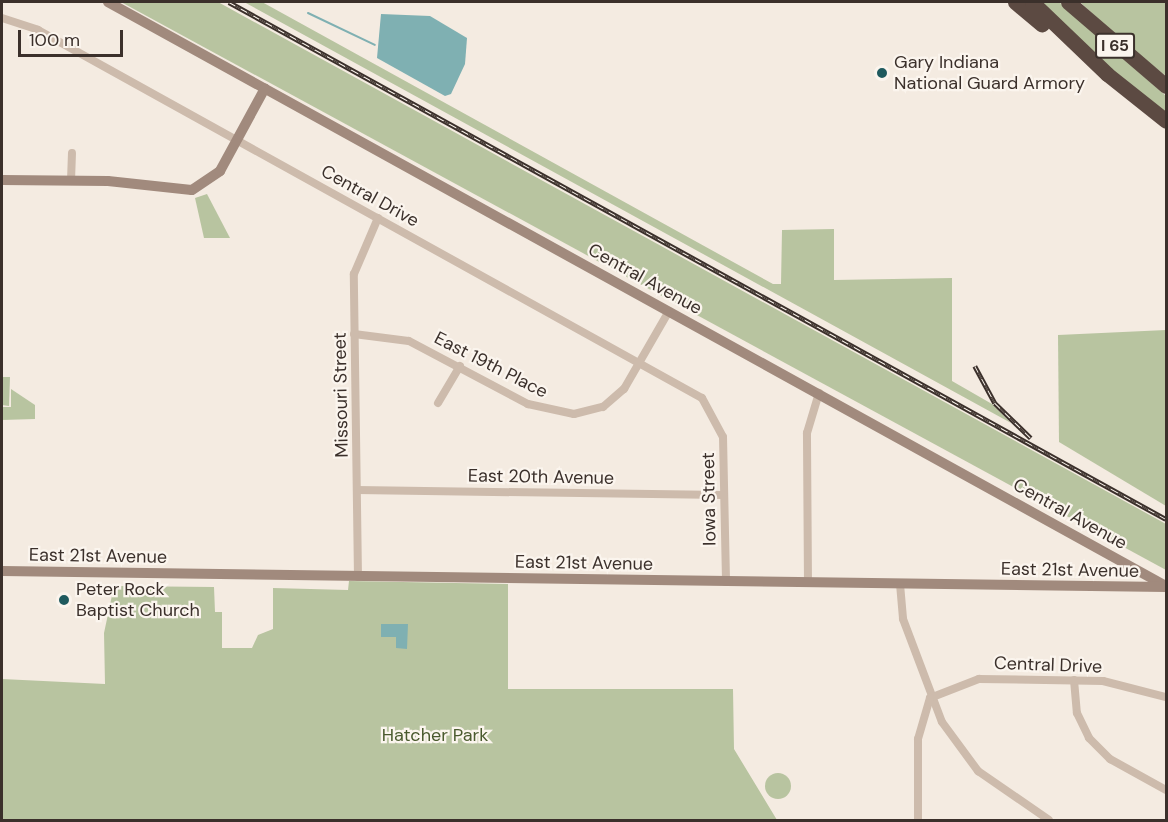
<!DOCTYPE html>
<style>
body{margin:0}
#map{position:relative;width:1168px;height:822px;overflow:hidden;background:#f4ebe1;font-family:"DM Sans",sans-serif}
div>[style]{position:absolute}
.green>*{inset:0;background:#b8c4a0}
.round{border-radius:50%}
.water>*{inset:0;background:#7fb0b2}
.stream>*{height:2px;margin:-1px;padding:0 1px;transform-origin:1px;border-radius:1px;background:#7fb0b2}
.street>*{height:8px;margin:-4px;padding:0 4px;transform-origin:4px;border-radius:4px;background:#cdbbac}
.secondary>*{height:10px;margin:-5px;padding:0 5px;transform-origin:5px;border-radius:5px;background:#a18a7d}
.highway>*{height:15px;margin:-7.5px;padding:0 7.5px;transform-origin:7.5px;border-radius:7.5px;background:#5c4a42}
.rail>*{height:4.5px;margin-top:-2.25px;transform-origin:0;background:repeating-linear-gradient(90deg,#fbf5ee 0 7px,#3b302b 0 14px);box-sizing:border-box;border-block:2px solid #3b302b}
.dots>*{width:16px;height:16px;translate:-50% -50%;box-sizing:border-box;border:3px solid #fbf5ee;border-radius:50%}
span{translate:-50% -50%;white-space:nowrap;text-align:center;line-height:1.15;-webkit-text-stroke:4.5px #fbf5ee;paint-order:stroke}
.shield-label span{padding:2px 4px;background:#fbf5ee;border:2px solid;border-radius:4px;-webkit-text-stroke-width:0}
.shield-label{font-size:16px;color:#3b302b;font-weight:700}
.poi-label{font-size:18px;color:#3b302b}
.left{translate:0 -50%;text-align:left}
.street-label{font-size:18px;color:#3b302b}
.park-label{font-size:18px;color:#4a5a2e}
.frame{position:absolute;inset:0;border:3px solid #3b302b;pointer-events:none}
.scale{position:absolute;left:18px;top:30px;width:105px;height:27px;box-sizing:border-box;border:3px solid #3b302b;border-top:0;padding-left:8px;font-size:18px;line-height:21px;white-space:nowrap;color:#3b302b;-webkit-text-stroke:4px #fbf5ee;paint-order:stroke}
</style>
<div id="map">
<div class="green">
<i style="clip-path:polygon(121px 2px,218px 2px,1166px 524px,1166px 570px)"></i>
<i style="clip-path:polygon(244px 2px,262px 2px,773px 284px,781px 284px,782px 230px,834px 229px,834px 280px,952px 278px,952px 381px,992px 404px,1011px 423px)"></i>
<i style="clip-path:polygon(1039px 2px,1059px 2px,1166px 96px,1166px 114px,1101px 64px)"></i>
<i style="clip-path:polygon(1080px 2px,1166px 2px,1166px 76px,1124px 43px)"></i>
<i style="clip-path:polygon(207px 194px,230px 238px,204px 238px,195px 198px)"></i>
<i style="clip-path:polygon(1166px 330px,1166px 506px,1059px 442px,1058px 335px)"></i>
<i style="clip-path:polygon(2px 377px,10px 377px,9px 406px,2px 405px)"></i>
<i style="clip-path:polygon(11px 389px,35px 405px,35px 419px,2px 420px,2px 407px,11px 407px)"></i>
<i style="clip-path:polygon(349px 581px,508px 584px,508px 689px,733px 689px,734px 749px,777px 820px,2px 820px,2px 679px,105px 684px,104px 633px,114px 586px,214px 587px,215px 612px,222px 612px,222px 648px,252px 648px,258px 635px,273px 629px,273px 588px,348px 590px)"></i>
<i class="round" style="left:765px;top:773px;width:26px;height:26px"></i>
</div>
<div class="water">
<i style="clip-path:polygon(381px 14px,430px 16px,467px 38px,465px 64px,451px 94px,445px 96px,377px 58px)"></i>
<i style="clip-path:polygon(381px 624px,408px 624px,407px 649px,396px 648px,396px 637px,381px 637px)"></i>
</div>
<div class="stream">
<i style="left:308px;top:13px;width:74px;rotate:25.5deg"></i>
</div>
<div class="street">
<i style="left:2px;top:18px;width:38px;rotate:18deg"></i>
<i style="left:38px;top:30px;width:759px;rotate:29deg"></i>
<i style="left:702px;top:398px;width:44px;rotate:61.7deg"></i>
<i style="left:723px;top:437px;width:145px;rotate:88.8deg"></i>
<i style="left:71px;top:181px;width:28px;rotate:-88deg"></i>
<i style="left:354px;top:334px;width:55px;rotate:7.3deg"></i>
<i style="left:409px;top:341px;width:135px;rotate:27.9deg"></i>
<i style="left:528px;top:404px;width:47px;rotate:12.3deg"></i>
<i style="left:574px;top:414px;width:30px;rotate:-14deg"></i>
<i style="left:603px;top:407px;width:28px;rotate:-41deg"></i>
<i style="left:624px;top:389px;width:90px;rotate:-60deg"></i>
<i style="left:438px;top:403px;width:43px;rotate:-59.3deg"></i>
<i style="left:357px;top:490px;width:367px;rotate:0.8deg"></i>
<i style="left:358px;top:577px;width:303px;rotate:-90.8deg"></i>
<i style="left:354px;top:274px;width:61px;rotate:-66.8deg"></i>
<i style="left:808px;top:583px;width:150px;rotate:-90.4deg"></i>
<i style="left:807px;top:433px;width:42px;rotate:-73.3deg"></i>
<i style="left:900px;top:584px;width:35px;rotate:85deg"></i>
<i style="left:903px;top:619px;width:110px;rotate:69.3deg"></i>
<i style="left:942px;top:722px;width:61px;rotate:53.7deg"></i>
<i style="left:978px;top:771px;width:86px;rotate:34.6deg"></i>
<i style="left:1074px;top:680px;width:33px;rotate:85deg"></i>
<i style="left:1077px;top:713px;width:28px;rotate:64deg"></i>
<i style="left:1089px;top:738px;width:30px;rotate:45deg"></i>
<i style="left:1110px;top:759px;width:64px;rotate:29deg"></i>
<i style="left:930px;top:698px;width:53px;rotate:-21.2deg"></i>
<i style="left:979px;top:679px;width:124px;rotate:0.9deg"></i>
<i style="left:1103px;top:681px;width:65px;rotate:14.3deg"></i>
<i style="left:918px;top:820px;width:81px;rotate:-90deg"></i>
<i style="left:918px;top:739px;width:43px;rotate:-73.7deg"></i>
</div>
<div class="secondary">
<i style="left:108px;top:2px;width:1208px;rotate:28.9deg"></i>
<i style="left:2px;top:180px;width:106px;rotate:0.5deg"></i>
<i style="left:108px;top:181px;width:84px;rotate:6.1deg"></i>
<i style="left:192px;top:190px;width:34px;rotate:-34deg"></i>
<i style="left:220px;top:171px;width:94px;rotate:-61.5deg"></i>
<i style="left:2px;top:571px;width:1164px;rotate:0.79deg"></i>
</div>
<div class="highway">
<i style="left:1015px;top:2px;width:35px;rotate:40deg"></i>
<i style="left:1032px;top:2px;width:104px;rotate:43.8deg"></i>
<i style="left:1107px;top:74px;width:75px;rotate:38.5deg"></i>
<i style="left:1068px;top:2px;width:129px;rotate:40.6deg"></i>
</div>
<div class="rail">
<i style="left:229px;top:2px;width:1070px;rotate:28.89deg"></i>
<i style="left:975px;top:366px;width:42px;rotate:61.6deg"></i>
<i style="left:995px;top:403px;width:50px;rotate:44.2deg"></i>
</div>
<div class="dots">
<i style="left:882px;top:73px;background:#1f5a5e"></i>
<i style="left:64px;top:600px;background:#1f5a5e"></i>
</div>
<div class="shield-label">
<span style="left:1115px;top:46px">I 65</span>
</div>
<div class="poi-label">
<span class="left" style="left:894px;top:73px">Gary Indiana<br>National Guard Armory</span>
<span class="left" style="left:76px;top:600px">Peter Rock<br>Baptist Church</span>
</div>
<div class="street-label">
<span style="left:370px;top:196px;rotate:29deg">Central Drive</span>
<span style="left:645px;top:279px;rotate:29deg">Central Avenue</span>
<span style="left:491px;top:365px;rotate:27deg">East 19th Place</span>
<span style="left:341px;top:395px;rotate:-91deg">Missouri Street</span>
<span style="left:541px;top:477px;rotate:1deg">East 20th Avenue</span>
<span style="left:709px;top:499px;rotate:-91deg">Iowa Street</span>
<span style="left:1070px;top:514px;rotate:29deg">Central Avenue</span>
<span style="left:98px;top:556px;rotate:1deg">East 21st Avenue</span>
<span style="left:584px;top:563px;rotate:1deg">East 21st Avenue</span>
<span style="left:1070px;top:570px;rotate:1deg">East 21st Avenue</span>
<span style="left:1048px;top:665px;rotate:2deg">Central Drive</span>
</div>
<div class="park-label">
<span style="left:435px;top:735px">Hatcher Park</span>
</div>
<div class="frame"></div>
<div class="scale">100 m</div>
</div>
